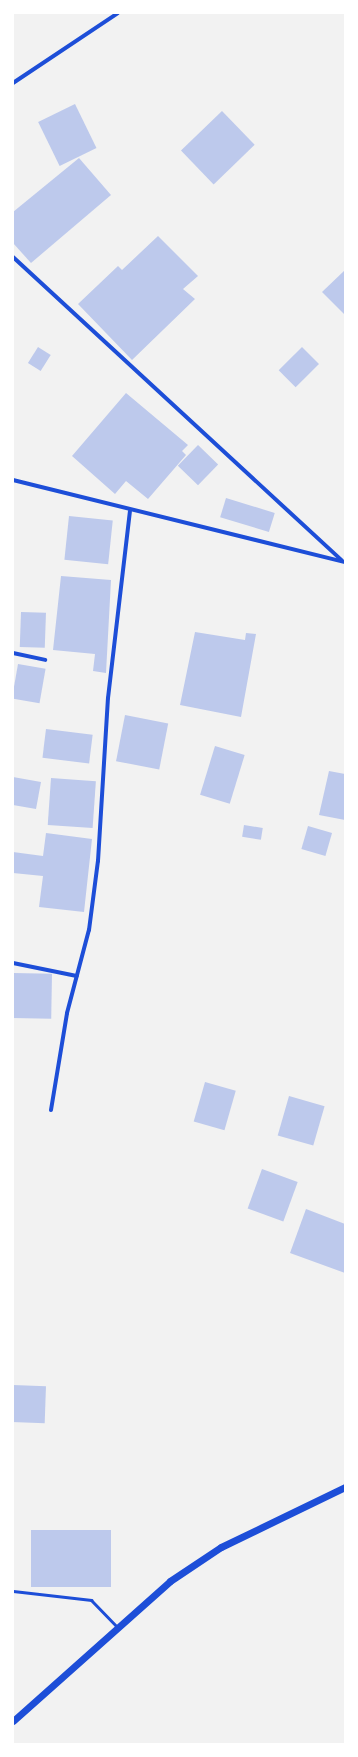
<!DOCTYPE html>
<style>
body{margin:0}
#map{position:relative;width:358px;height:1757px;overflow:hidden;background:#f2f2f2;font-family:"Varela Round",sans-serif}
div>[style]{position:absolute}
.building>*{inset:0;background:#bdc9ec;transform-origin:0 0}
.service>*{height:3px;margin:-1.5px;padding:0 1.5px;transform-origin:1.5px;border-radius:1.5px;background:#1d4ed8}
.minor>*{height:4px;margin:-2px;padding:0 2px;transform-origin:2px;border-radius:2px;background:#1d4ed8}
.tertiary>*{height:7px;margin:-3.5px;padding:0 3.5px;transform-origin:3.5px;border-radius:3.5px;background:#1d4ed8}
span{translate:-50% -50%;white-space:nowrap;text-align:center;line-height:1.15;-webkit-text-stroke:3px #fff;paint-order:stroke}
.frame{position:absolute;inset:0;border:14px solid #fff;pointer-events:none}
</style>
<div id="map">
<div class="building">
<i style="left:75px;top:104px;width:49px;height:41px;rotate:64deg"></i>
<i style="left:222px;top:111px;width:47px;height:57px;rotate:46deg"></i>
<i style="clip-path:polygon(79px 158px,111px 195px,31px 263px,13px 243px,13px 212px)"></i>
<i style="clip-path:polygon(158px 236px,198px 276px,183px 289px,195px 299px,132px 360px,78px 304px,118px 266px,122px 270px)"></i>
<i style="clip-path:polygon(345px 270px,345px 315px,322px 292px)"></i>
<i style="left:38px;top:347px;width:15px;height:19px;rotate:32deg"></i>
<i style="left:302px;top:347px;width:24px;height:33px;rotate:45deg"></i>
<i style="clip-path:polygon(126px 393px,188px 445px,182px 451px,186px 455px,148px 499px,126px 481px,115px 494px,72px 456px)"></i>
<i style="left:198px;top:445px;width:28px;height:29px;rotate:44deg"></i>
<i style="left:226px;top:498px;width:51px;height:20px;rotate:17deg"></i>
<i style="left:69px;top:516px;width:44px;height:44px;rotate:6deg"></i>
<i style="clip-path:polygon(61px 576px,111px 580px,106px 673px,93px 671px,95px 654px,53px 650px)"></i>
<i style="left:21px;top:612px;width:25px;height:35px;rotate:2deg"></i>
<i style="clip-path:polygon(195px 632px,245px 640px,246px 633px,256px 634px,241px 717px,180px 705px)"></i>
<i style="left:18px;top:664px;width:28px;height:35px;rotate:10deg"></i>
<i style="left:125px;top:715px;width:44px;height:47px;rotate:11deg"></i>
<i style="left:46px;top:729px;width:47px;height:29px;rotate:7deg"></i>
<i style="left:215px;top:746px;width:31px;height:51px;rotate:17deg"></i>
<i style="clip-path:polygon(329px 771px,345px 774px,345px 820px,319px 815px)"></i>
<i style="clip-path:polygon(13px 777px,41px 782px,36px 809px,13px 805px)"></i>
<i style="left:51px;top:778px;width:45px;height:47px;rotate:4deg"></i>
<i style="left:244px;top:825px;width:19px;height:12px;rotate:9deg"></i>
<i style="left:308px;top:826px;width:25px;height:24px;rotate:16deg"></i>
<i style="clip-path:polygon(46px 833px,92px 839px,84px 912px,39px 907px,43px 876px,13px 873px,13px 852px,43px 856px)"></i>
<i style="left:13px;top:973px;width:39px;height:45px;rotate:1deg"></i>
<i style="left:205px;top:1082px;width:32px;height:41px;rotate:16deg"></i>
<i style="left:289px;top:1096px;width:37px;height:41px;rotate:16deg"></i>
<i style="left:262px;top:1169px;width:38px;height:42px;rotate:20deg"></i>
<i style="clip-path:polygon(306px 1209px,345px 1224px,345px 1273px,290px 1253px)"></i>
<i style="left:13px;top:1385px;width:33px;height:37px;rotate:2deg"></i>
<i style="left:31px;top:1530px;width:80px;height:57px"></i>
</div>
<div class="service">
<i style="left:13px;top:1591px;width:79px;rotate:6.6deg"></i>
<i style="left:91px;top:1600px;width:39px;rotate:46deg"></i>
</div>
<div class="minor">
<i style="left:13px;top:83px;width:126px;rotate:-33.7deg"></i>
<i style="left:13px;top:257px;width:447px;rotate:42.7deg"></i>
<i style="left:13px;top:480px;width:342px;rotate:13.9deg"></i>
<i style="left:13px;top:653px;width:33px;rotate:12deg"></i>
<i style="left:13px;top:963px;width:65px;rotate:11.5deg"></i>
<i style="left:51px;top:1110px;width:98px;rotate:-80.6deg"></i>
<i style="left:67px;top:1013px;width:86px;rotate:-75.2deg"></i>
<i style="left:89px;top:930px;width:70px;rotate:-82.6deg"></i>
<i style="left:98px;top:861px;width:163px;rotate:-86.5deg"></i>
<i style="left:108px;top:698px;width:188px;rotate:-83.3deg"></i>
</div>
<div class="tertiary">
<i style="left:13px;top:1721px;width:210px;rotate:-41.7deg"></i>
<i style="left:170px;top:1581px;width:61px;rotate:-33.7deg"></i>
<i style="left:221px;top:1547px;width:138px;rotate:-25.8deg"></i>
</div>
<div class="frame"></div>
</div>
